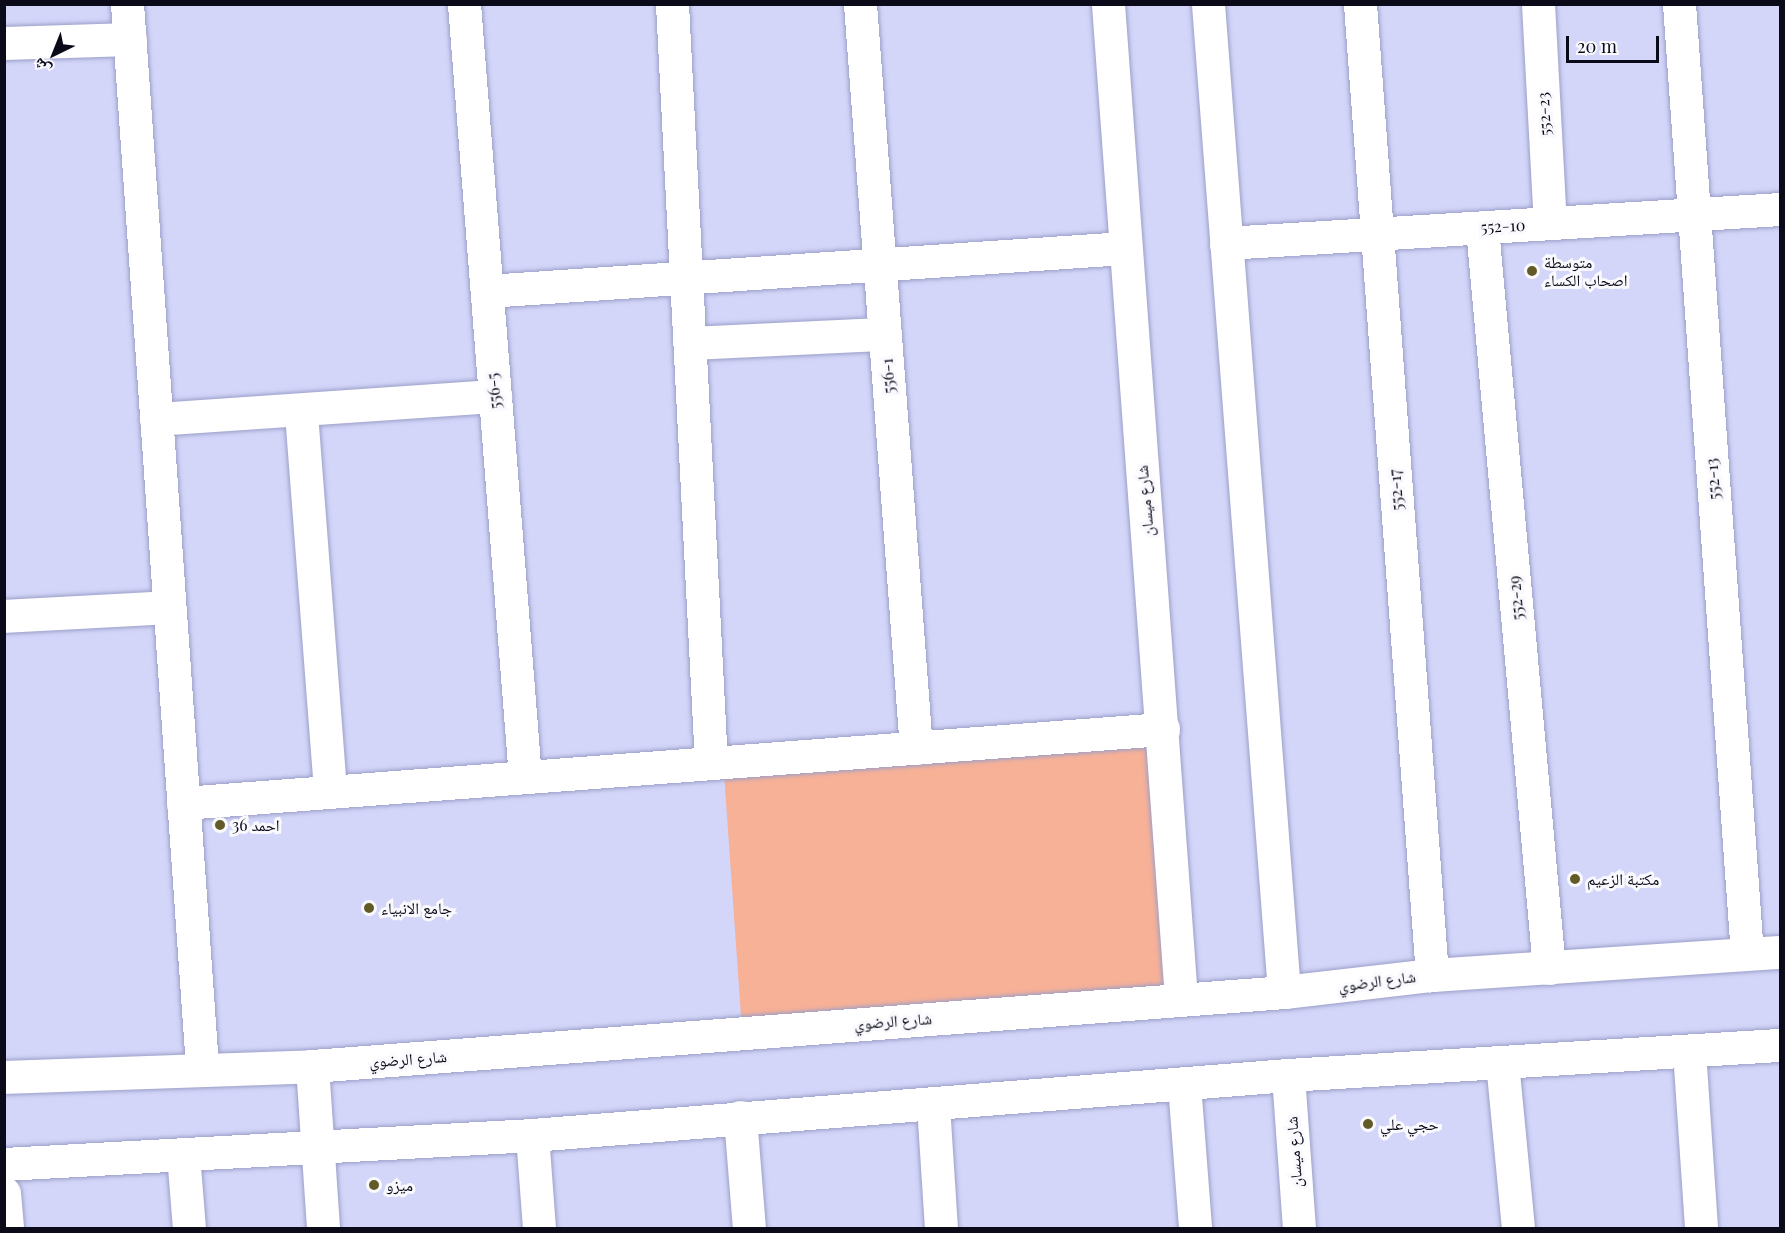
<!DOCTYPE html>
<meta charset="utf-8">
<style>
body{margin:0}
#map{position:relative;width:1785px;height:1233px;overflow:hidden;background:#d3d6f9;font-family:"Playfair Display","Noto Naskh Arabic",serif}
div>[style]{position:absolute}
.green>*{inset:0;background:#f7b197;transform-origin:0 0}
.roads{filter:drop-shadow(0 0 2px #9c9fc8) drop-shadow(0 0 2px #9c9fc8)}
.minor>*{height:33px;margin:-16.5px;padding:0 16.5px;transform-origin:16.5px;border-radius:16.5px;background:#fff}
.dots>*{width:16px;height:16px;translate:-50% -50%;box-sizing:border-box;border:3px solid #f9f9fe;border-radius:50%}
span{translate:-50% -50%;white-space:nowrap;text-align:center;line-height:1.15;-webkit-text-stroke:6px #f9f9fe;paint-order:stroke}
.street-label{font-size:16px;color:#0a0a18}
.poi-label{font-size:16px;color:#0a0a18}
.left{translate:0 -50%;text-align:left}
.frame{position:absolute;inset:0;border:6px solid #0a0a18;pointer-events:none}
.north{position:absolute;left:24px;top:24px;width:60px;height:60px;-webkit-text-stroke:4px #f9f9fe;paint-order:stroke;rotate:223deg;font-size:16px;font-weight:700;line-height:24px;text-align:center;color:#0a0a18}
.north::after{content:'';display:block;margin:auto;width:21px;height:27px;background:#0a0a18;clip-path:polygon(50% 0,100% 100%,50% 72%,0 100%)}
.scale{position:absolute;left:1566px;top:36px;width:93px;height:27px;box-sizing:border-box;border:3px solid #0a0a18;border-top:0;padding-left:8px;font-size:18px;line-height:21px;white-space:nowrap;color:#0a0a18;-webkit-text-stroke:4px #f9f9fe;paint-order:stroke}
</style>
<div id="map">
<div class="green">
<i style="left:1163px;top:729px;width:270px;height:441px;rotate:86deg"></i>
</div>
<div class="roads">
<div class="minor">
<i style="left:127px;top:4px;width:1066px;rotate:85.96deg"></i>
<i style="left:464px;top:4px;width:775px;rotate:85.49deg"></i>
<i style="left:672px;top:4px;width:760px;rotate:87.06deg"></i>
<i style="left:860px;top:4px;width:746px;rotate:85.7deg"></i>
<i style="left:1108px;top:4px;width:997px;rotate:85.8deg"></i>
<i style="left:1208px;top:4px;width:991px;rotate:85.6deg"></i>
<i style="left:1360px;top:4px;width:974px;rotate:85.76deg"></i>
<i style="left:1538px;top:4px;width:219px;rotate:86.9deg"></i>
<i style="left:1679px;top:4px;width:952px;rotate:85.91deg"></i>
<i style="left:4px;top:43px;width:126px;rotate:-1.8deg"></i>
<i style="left:1482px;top:228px;width:743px;rotate:84.83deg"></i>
<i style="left:1226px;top:243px;width:555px;rotate:-3.51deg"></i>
<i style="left:487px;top:291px;width:638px;rotate:-3.86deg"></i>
<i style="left:691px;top:343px;width:194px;rotate:-2.7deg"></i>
<i style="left:301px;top:413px;width:380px;rotate:85.6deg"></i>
<i style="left:156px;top:419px;width:340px;rotate:-3.9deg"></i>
<i style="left:4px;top:616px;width:165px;rotate:-3.1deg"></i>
<i style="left:183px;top:803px;width:983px;rotate:-4.32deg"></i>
<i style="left:1689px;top:1051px;width:177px;rotate:86.1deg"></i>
<i style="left:1502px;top:1062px;width:167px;rotate:84.5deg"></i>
<i style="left:312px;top:1066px;width:162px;rotate:86.1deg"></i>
<i style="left:1288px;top:1075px;width:153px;rotate:85.9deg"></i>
<i style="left:4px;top:1077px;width:308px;rotate:-2deg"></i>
<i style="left:312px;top:1066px;width:975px;rotate:-4.35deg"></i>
<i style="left:1284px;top:992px;width:149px;rotate:-6.6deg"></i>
<i style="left:1432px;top:975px;width:349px;rotate:-3.8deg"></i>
<i style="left:1184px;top:1084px;width:144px;rotate:85.6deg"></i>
<i style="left:933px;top:1105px;width:123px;rotate:86.3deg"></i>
<i style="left:740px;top:1117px;width:111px;rotate:85.4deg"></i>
<i style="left:532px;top:1135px;width:93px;rotate:85.7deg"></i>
<i style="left:183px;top:1154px;width:74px;rotate:85.4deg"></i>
<i style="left:4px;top:1164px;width:529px;rotate:-3.14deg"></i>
<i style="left:532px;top:1135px;width:758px;rotate:-4.54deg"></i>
<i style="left:1288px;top:1075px;width:493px;rotate:-3.5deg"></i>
<i style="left:4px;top:1193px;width:35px;rotate:85deg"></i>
</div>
</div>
<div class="dots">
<i style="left:1532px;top:271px;background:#625b27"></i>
<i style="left:220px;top:825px;background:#625b27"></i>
<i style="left:1575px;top:879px;background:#625b27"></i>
<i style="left:369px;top:908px;background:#625b27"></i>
<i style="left:1368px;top:1124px;background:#625b27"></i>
<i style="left:374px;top:1185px;background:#625b27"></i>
</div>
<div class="street-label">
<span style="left:1544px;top:114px;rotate:-93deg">552-23</span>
<span style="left:1503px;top:226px;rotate:-3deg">552-10</span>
<span style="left:888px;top:376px;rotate:-94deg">556-1</span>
<span style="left:494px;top:391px;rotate:-95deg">556-5</span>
<span style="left:1713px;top:479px;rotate:-94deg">552-13</span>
<span style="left:1396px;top:490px;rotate:-94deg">552-17</span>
<span style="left:1145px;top:501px;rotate:-95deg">شارع ميسان</span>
<span style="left:1516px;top:598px;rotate:-95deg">552-29</span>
<span style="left:1377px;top:981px;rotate:-7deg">شارع الرضوي</span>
<span style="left:893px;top:1021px;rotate:-4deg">شارع الرضوي</span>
<span style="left:408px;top:1059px;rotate:-4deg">شارع الرضوي</span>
<span style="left:1294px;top:1152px;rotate:-94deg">شارع ميسان</span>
</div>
<div class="poi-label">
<span class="left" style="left:1544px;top:271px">متوسطة<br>اصحاب الكساء</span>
<span class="left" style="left:232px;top:825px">احمد 36</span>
<span class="left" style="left:1587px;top:879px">مكتبة الزعيم</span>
<span class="left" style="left:381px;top:908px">جامع الانبياء</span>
<span class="left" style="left:1380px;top:1124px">حجي علي</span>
<span class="left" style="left:386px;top:1185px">ميزو</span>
</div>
<div class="frame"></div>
<div class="north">ش</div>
<div class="scale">20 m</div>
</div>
